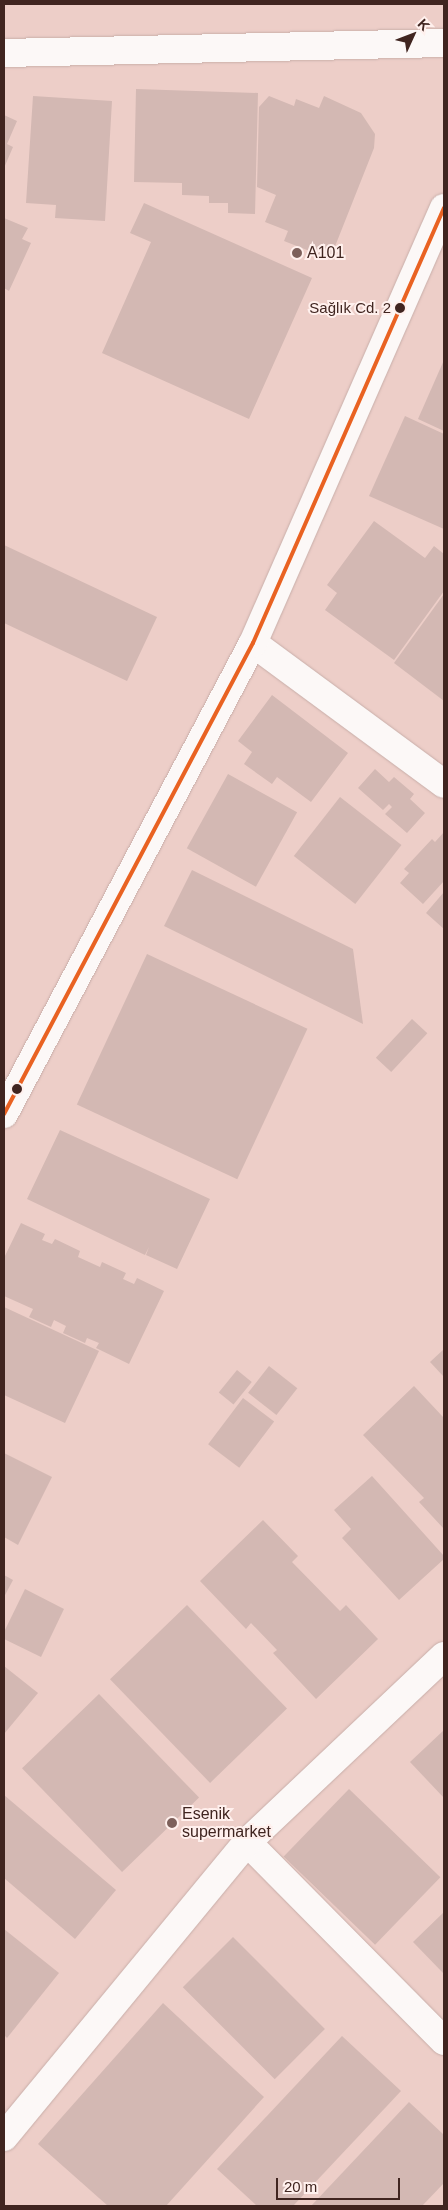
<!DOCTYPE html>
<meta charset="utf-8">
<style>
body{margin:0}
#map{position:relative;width:448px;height:2210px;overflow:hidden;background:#edcec8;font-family:Arial,sans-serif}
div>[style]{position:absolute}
.building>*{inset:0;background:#d3b8b3;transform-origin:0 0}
.roads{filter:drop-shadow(0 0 1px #c8aea9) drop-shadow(0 0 1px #c8aea9)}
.minor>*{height:28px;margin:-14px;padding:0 14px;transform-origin:14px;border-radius:14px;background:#fcf8f7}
.bus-1>*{height:4px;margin:-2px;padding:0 2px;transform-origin:2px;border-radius:2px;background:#e96222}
.dots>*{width:14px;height:14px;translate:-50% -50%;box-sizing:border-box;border:2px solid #fff0ed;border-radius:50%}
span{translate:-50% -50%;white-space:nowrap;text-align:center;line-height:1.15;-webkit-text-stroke:4px #fff0ed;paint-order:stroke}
.bus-label{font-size:15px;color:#402520}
.right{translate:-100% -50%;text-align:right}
.poi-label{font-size:16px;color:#402520}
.left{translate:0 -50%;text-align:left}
.frame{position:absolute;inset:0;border:5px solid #402520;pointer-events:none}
.north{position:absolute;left:388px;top:10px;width:50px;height:50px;-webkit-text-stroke:4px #fff0ed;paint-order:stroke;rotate:47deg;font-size:14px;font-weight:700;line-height:20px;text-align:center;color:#402520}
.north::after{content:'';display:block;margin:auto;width:18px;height:22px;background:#402520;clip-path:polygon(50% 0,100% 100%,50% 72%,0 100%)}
.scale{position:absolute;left:276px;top:2178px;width:124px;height:22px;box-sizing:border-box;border:2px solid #402520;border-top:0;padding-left:6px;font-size:15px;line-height:18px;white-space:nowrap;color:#402520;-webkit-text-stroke:4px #fff0ed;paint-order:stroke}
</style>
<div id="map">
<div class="building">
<i style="clip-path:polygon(136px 89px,258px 93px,255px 214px,228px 213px,228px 203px,209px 203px,209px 196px,182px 195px,182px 183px,134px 182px)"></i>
<i style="clip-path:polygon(33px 96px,112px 101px,105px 221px,55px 218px,56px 205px,26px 203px)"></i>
<i style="clip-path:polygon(269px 96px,294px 106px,296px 99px,319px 108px,324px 96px,361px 113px,375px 134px,374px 148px,330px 259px,284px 241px,288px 231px,265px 222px,276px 195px,257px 187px,259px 107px)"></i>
<i style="clip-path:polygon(4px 115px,17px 121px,7px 144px,13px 147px,4px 168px)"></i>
<i style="clip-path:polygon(144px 203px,312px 278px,249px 419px,102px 353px,151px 242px,130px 233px)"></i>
<i style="clip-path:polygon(4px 218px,28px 228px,22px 239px,31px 243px,9px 291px,4px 288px)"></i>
<i style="clip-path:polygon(444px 360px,444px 431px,418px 419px)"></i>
<i style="clip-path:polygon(405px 416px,444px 434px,444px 529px,369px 496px)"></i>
<i style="clip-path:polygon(374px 521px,425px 558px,434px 546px,444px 554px,444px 591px,394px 660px,325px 610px,337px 593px,327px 585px)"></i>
<i style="clip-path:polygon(4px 545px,157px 617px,127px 681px,4px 623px)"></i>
<i style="clip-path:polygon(444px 594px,444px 701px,394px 663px)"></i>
<i style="clip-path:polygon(272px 695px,348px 753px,311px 802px,277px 777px,272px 784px,244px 764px,252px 752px,238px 741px)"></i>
<i style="clip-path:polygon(375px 769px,389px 782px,394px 777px,414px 794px,410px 799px,425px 813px,407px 833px,385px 814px,392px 807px,389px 804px,383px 810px,358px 788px)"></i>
<i style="left:228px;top:774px;width:79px;height:85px;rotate:29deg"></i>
<i style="left:340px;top:797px;width:78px;height:75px;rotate:38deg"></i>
<i style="clip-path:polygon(444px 832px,444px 881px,423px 904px,400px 883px,409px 873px,404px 869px,432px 839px,435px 842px)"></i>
<i style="clip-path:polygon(192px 870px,353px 949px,363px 1024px,164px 926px)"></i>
<i style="clip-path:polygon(444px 892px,444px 929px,426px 913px)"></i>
<i style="left:147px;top:954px;width:177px;height:166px;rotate:25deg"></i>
<i style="left:412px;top:1019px;width:21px;height:53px;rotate:43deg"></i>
<i style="clip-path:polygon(60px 1130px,210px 1199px,177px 1269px,146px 1255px,149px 1247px,145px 1255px,27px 1199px)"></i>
<i style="clip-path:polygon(21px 1223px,45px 1234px,42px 1240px,52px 1244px,55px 1239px,80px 1251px,78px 1257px,100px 1267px,102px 1262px,126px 1273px,123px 1279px,134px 1284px,137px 1278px,164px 1291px,129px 1364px,96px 1348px,99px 1343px,87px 1338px,85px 1343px,63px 1333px,66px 1326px,54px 1320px,51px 1327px,29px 1317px,33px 1309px,4px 1296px,4px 1258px)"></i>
<i style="clip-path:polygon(4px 1307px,99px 1351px,65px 1423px,4px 1395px)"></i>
<i style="clip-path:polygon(444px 1349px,444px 1377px,430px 1362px)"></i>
<i style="left:269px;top:1366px;width:36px;height:34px;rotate:38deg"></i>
<i style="left:237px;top:1370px;width:19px;height:29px;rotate:39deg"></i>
<i style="clip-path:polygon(414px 1386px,444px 1418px,444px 1529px,419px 1502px,424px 1498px,363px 1435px)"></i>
<i style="left:243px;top:1398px;width:39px;height:58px;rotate:37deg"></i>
<i style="clip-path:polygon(4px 1453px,52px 1477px,18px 1545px,4px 1537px)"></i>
<i style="clip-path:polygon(372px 1476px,444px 1556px,444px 1559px,399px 1600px,342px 1538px,351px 1529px,334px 1510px)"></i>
<i style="clip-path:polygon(263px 1520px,298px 1556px,292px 1562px,340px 1611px,346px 1605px,378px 1639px,316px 1699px,273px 1653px,277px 1650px,251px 1623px,246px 1629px,200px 1581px)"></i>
<i style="clip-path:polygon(4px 1575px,13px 1580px,4px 1597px)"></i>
<i style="clip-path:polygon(25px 1589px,64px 1609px,41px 1657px,4px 1639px,4px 1632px)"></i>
<i style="left:187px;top:1605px;width:144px;height:107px;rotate:46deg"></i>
<i style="clip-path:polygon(4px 1666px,38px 1693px,4px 1734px)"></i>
<i style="left:99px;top:1694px;width:144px;height:107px;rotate:46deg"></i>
<i style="clip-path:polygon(444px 1730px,444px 1798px,410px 1762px)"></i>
<i style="left:349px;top:1789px;width:127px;height:94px;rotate:44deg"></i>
<i style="clip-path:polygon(4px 1795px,116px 1890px,75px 1939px,4px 1878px)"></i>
<i style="clip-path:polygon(444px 1912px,444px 1974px,413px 1942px)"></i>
<i style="clip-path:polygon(4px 1929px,59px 1973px,7px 2038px,4px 2035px)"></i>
<i style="left:233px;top:1937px;width:130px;height:71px;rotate:45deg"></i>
<i style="clip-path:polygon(163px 2003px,264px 2097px,166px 2206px,108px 2206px,38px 2144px)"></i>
<i style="clip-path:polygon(342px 2036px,401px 2091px,293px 2206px,257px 2206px,217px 2169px)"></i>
<i style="clip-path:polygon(409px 2102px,444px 2135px,444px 2183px,422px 2206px,311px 2206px)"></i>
</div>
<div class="roads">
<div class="minor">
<i style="left:4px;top:53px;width:440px;rotate:-1.3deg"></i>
<i style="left:253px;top:643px;width:237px;rotate:36.4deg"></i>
<i style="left:4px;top:1114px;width:533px;rotate:-62.14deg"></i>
<i style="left:253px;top:643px;width:475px;rotate:-66.3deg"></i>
<i style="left:444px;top:1656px;width:271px;rotate:136.6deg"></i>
<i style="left:247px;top:1842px;width:280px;rotate:45.3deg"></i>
<i style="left:4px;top:2137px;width:382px;rotate:-50.5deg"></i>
</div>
</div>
<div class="bus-1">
<i style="left:4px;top:1114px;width:533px;rotate:-62.14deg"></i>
<i style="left:253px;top:643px;width:475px;rotate:-66.3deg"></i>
</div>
<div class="dots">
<i style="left:297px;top:253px;background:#7d605b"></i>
<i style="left:400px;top:308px;background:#402520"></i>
<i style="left:17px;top:1089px;background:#402520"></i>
<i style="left:172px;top:1823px;background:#7d605b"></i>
</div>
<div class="bus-label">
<span class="right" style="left:391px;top:308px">Sağlık Cd. 2</span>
</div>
<div class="poi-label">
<span class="left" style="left:307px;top:253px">A101</span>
<span class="left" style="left:182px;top:1823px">Esenik<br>supermarket</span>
</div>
<div class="frame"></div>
<div class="north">K</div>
<div class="scale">20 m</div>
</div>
